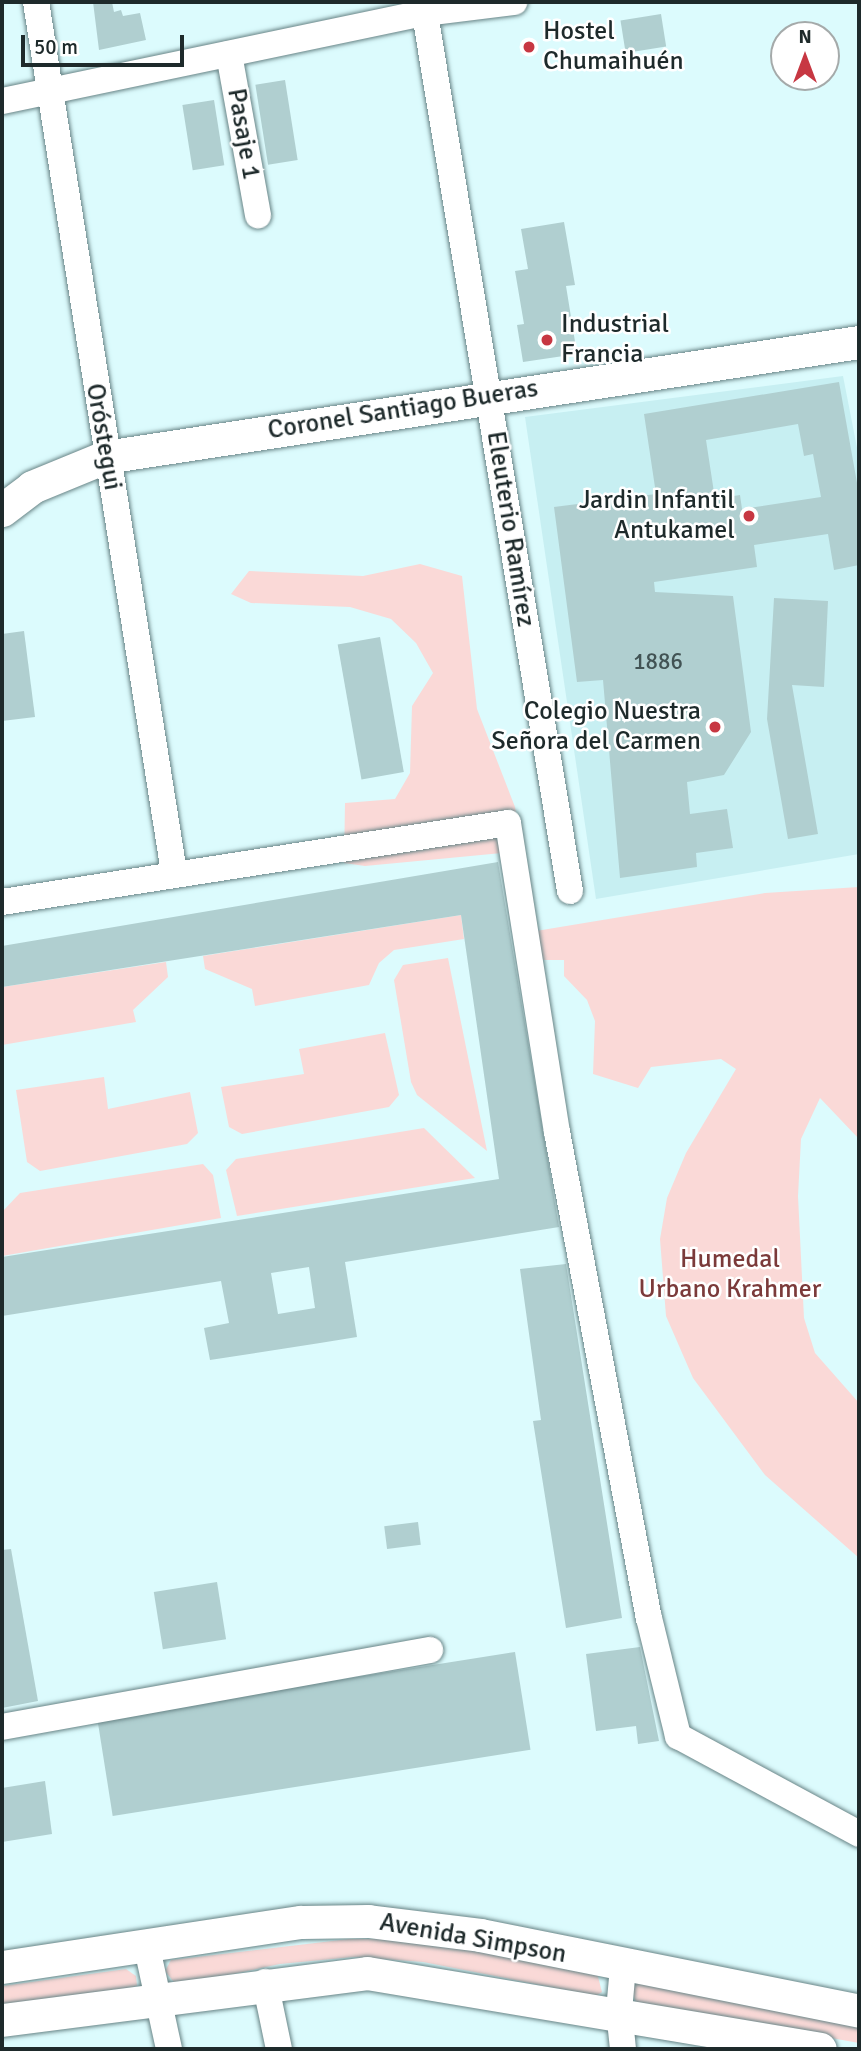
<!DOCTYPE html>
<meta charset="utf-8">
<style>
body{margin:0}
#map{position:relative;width:861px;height:2051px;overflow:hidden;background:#dcfbfd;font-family:Signika,sans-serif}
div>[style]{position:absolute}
.built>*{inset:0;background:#c7eff2}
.green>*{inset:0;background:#fad9d7}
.building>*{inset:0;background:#b0cfd0;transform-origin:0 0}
.roads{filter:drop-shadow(0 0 2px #688486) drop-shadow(0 0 2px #688486)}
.minor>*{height:26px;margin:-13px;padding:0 13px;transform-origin:13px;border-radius:13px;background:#fff}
.major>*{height:33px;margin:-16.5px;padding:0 16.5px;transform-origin:16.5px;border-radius:16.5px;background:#fff}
.dots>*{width:19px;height:19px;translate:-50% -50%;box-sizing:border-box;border:4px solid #fff;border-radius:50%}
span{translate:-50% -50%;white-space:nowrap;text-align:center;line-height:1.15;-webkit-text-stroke:5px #fff;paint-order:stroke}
.number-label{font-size:23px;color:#425354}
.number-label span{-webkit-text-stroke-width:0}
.poi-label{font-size:26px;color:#1e2a2b}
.left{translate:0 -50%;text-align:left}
.right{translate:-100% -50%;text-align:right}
.street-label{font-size:26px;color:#1e2a2b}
.park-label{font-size:26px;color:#7b3a3a}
.frame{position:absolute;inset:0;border:4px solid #1e2a2b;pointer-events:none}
.north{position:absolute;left:770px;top:21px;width:70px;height:70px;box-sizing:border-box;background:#fff;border:2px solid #a5aaaa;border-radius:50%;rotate:0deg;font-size:19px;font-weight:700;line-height:28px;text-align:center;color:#1e2a2b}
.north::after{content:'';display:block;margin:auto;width:24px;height:32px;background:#c73742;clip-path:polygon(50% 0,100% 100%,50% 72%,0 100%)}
.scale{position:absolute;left:21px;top:35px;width:163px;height:32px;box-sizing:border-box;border:4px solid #1e2a2b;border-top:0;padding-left:9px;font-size:21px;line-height:24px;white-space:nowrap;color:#1e2a2b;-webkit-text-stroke:5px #fff;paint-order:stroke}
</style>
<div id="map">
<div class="built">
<i style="clip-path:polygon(843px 376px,859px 458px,859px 854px,596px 899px,525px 417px)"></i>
</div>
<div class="green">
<i style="clip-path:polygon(420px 564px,462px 576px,477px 709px,515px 807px,536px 931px,765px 893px,859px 887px,859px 1139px,820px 1098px,801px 1139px,798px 1196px,804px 1318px,815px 1353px,859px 1403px,859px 1558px,765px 1475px,693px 1378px,666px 1316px,660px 1239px,667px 1198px,686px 1153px,736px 1069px,721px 1059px,651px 1067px,638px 1088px,593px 1074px,595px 1021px,587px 1000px,564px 976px,564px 960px,522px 960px,502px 853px,365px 866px,344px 863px,345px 803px,395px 799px,410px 773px,412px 706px,433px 673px,416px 643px,391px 619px,350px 607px,251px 603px,231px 594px,249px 571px,363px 576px)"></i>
<i style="clip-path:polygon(461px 915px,464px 939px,394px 950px,379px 963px,369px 985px,255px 1006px,252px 989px,205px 969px,203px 956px)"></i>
<i style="clip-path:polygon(448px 958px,487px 1151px,417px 1095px,411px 1082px,394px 980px,403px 965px)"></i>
<i style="clip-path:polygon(166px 962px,168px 977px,133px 1010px,136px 1022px,2px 1045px,2px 987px)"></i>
<i style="clip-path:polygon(385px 1033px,399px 1095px,389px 1107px,242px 1134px,229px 1127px,221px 1087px,304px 1074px,299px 1049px)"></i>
<i style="clip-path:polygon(104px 1077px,108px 1109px,190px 1092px,198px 1133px,187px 1144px,40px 1171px,27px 1162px,16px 1090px)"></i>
<i style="clip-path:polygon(424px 1128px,475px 1178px,237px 1216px,226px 1170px,236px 1159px)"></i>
<i style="clip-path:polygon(203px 1164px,213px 1175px,221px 1218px,2px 1256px,2px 1212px,20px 1193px)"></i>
<i style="clip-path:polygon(349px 1939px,418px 1939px,597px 1973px,602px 1992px,596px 1996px,423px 1962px,354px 1957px,280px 1964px,177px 1986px,165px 1971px,171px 1960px)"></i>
<i style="clip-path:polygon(126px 1969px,136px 1976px,137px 1986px,2px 2014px,2px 1986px)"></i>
<i style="clip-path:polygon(637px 1978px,859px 2020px,859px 2043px,636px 2003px,631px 1988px)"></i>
</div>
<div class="building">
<i style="clip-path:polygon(93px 2px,112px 2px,114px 12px,121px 10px,123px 16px,140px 13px,146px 40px,99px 50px)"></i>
<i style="left:661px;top:14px;width:33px;height:41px;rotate:81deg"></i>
<i style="left:285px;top:80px;width:81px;height:30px;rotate:81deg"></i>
<i style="left:214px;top:100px;width:66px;height:32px;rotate:81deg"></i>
<i style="clip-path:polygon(564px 222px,575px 285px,566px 286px,577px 354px,523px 362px,517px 325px,524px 324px,515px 271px,528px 269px,521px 229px)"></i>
<i style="clip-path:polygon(evenodd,839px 382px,859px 494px,859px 565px,834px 570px,828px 534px,754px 545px,757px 567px,654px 582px,655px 592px,733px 596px,751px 732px,724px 775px,687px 782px,690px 814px,727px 809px,733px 848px,696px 853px,697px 867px,620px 878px,603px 680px,577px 682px,554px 507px,656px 494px,644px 414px,839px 382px,798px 424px,804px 456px,813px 454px,821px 497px,742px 509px,740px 495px,715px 499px,706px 440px,798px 424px)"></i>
<i style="clip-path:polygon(774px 598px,828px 601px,824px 687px,792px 685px,818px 834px,788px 839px,767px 719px)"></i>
<i style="clip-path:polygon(24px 631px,35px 717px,2px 721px,2px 634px)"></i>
<i style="left:380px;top:637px;width:137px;height:43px;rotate:80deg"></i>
<i style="clip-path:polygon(evenodd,498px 862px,559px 1227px,345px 1262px,357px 1337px,320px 1343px,210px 1360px,204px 1328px,229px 1323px,221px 1281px,2px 1316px,2px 1257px,499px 1179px,461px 915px,2px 987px,2px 946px,498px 862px,309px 1267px,315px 1308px,278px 1314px,271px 1273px,309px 1267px)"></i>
<i style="clip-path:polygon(566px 1264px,622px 1618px,566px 1628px,533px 1421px,541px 1420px,520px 1269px)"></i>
<i style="left:418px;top:1522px;width:23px;height:34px;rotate:83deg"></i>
<i style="clip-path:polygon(11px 1549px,38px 1701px,2px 1708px,2px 1550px)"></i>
<i style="left:217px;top:1582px;width:58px;height:64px;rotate:81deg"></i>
<i style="clip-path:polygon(640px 1647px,659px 1741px,638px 1744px,636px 1726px,596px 1731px,586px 1654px)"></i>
<i style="left:515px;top:1652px;width:99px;height:423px;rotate:81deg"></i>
<i style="clip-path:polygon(45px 1781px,52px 1834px,2px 1842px,2px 1788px)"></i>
</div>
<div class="roads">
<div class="minor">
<i style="left:36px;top:2px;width:881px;rotate:80.99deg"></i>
<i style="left:423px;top:2px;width:901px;rotate:80.61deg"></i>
<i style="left:229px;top:54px;width:164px;rotate:79.8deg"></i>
<i style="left:2px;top:101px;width:432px;rotate:-11.8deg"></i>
<i style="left:425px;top:13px;width:90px;rotate:-7deg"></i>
<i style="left:2px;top:902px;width:512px;rotate:-8.87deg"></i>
<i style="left:508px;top:823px;width:313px;rotate:81deg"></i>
<i style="left:557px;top:1132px;width:495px;rotate:79.3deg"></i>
<i style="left:649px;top:1618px;width:122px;rotate:76.2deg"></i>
<i style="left:678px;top:1736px;width:206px;rotate:28.4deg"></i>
<i style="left:2px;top:1727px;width:435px;rotate:-10.2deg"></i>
<i style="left:147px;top:1948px;width:103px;rotate:77.7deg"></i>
<i style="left:265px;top:1982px;width:68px;rotate:78.2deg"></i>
<i style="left:623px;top:2049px;width:38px;rotate:-96deg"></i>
<i style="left:619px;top:2011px;width:44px;rotate:-84.8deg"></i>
</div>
<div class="major">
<i style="left:2px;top:510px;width:38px;rotate:-37deg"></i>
<i style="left:32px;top:487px;width:79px;rotate:-22.3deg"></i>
<i style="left:105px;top:457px;width:763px;rotate:-8.67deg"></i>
<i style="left:2px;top:1967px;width:302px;rotate:-8.6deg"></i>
<i style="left:301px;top:1922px;width:67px;rotate:-0.9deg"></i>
<i style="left:368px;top:1921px;width:113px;rotate:7.1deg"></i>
<i style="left:480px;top:1935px;width:387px;rotate:11.3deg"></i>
<i style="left:2px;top:2020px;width:368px;rotate:-7.3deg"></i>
<i style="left:367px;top:1973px;width:459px;rotate:9.5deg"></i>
</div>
</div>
<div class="dots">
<i style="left:529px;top:47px;background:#c73742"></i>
<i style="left:547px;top:340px;background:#c73742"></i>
<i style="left:749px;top:516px;background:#c73742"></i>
<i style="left:715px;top:727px;background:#c73742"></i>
</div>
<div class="number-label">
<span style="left:658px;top:662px">1886</span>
</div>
<div class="poi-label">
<span class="left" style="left:543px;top:47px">Hostel<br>Chumaihuén</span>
<span class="left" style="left:561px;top:340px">Industrial<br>Francia</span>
<span class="right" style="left:735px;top:516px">Jardin Infantil<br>Antukamel</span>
<span class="right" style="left:701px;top:727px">Colegio Nuestra<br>Señora del Carmen</span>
</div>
<div class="street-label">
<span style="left:243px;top:134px;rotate:80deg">Pasaje 1</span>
<span style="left:403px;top:410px;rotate:-9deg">Coronel Santiago Bueras</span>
<span style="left:103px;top:437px;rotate:80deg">Oróstegui</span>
<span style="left:510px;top:529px;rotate:81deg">Eleuterio Ramírez</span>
<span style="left:473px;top:1939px;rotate:10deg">Avenida Simpson</span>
</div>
<div class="park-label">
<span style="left:730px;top:1275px">Humedal<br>Urbano Krahmer</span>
</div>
<div class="frame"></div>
<div class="north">N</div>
<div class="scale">50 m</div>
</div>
